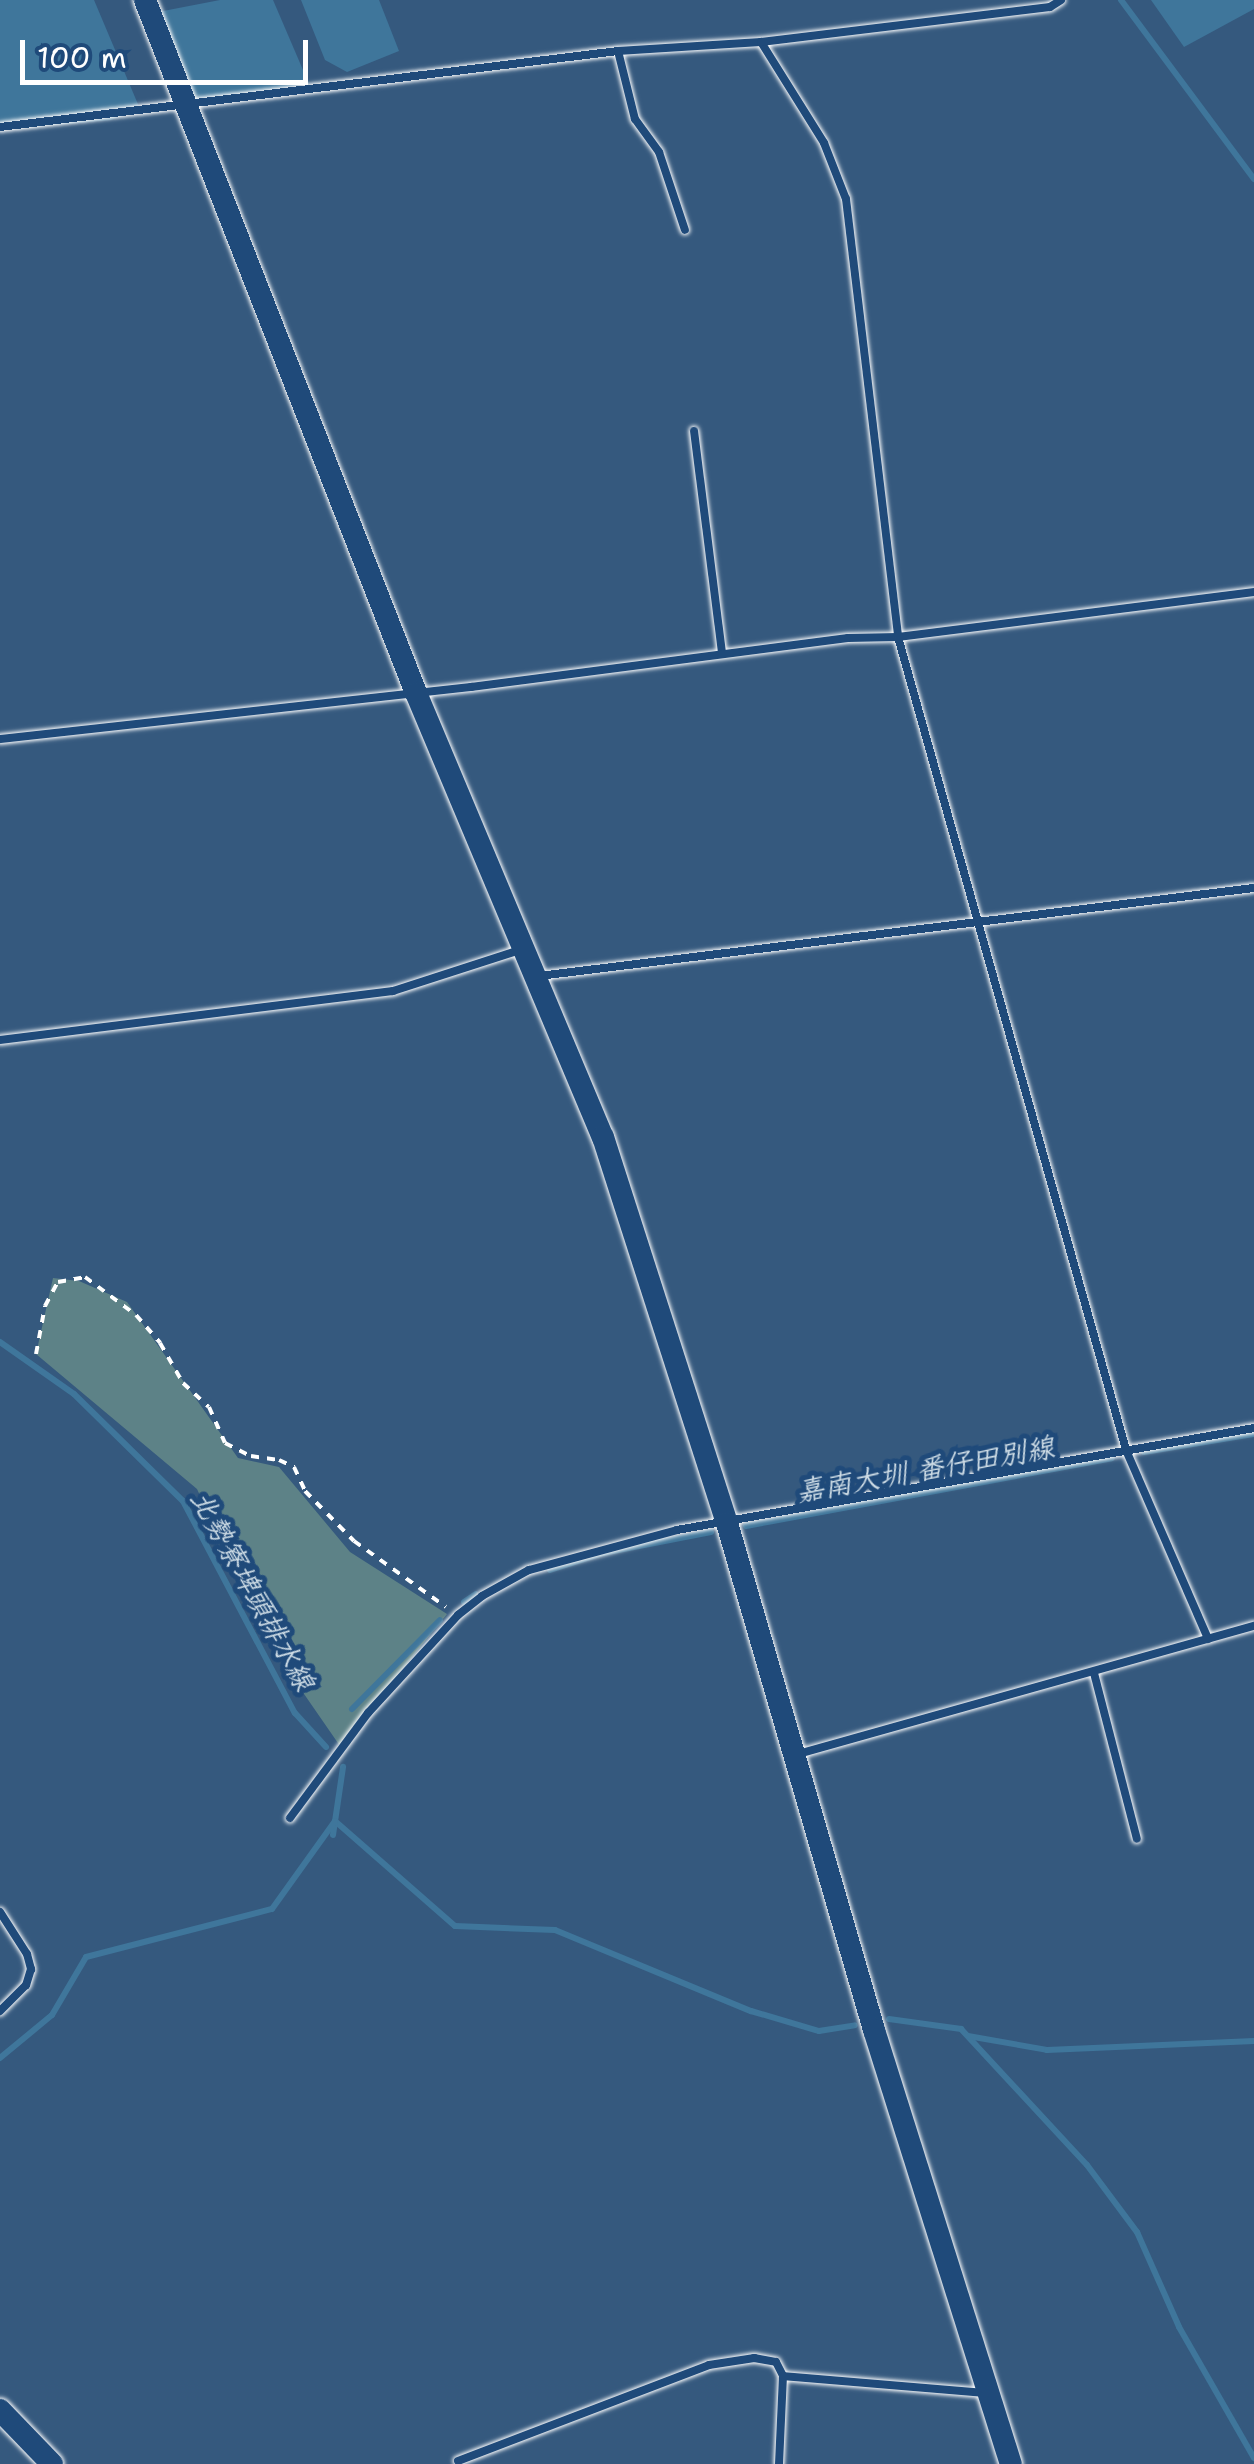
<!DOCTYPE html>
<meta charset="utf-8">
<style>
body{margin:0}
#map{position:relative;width:1254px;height:2464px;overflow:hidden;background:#35597e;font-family:"Shantell Sans","LXGW WenKai TC",sans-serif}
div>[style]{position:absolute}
.green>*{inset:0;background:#5d8287}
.water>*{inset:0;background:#3f769b}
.stream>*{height:6px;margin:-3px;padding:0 3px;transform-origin:3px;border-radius:3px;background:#3f769b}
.path>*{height:4px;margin-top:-2px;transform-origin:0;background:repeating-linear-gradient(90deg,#fff 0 8px,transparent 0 16px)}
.roads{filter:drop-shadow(0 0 2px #fff) drop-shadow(0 0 2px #fff)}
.lane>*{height:8px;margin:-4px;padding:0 4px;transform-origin:4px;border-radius:4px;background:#1f4a7a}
.secondary>*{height:22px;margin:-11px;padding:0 11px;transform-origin:11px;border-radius:11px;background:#1f4a7a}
span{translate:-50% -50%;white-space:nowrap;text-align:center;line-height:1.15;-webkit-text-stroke:10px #1f4a7a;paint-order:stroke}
.water-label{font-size:28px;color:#cfdde6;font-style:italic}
.scale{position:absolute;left:20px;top:40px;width:288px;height:45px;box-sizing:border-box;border:5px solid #fff;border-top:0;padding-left:12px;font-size:30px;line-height:35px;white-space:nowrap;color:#fff;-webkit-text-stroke:8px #1f4a7a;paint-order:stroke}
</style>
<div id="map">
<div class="green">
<i style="clip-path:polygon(53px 1278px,79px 1281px,127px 1302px,238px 1458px,279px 1467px,350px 1552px,447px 1614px,340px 1746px,266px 1639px,197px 1489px,36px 1354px)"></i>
</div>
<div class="water">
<i style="clip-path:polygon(0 0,94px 0,140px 109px,111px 120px,0 130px)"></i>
<i style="clip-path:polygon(220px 0,273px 0,309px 84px,187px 101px,158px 12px)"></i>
<i style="clip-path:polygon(301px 0,379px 0,399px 51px,347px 72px,325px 60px)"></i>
<i style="clip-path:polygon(1151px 0,1254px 0,1254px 9px,1184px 47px)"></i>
</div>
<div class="stream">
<i style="left:1121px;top:0;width:223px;rotate:53.4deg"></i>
<i style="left:0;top:1342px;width:90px;rotate:35.1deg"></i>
<i style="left:74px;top:1394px;width:153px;rotate:44.5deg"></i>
<i style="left:183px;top:1501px;width:240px;rotate:62.2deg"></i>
<i style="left:295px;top:1713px;width:46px;rotate:47.6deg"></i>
<i style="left:1144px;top:1452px;width:111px;rotate:-9.3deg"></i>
<i style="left:746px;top:1526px;width:372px;rotate:-10.5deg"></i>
<i style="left:550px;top:1570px;width:56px;rotate:-17.8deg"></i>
<i style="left:603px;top:1553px;width:110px;rotate:-11deg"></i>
<i style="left:464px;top:1602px;width:14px;rotate:-34deg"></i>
<i style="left:352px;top:1709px;width:125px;rotate:-45.3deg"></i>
<i style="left:335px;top:1821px;width:159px;rotate:41.2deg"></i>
<i style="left:455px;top:1926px;width:100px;rotate:2.3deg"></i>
<i style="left:555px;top:1930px;width:212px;rotate:22.5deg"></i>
<i style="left:751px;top:2011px;width:71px;rotate:16.4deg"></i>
<i style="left:819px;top:2031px;width:36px;rotate:-9deg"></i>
<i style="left:333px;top:1835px;width:69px;rotate:-81.6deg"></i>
<i style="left:889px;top:2019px;width:73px;rotate:7.9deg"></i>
<i style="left:961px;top:2029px;width:185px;rotate:47.2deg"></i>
<i style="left:1087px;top:2165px;width:84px;rotate:53.3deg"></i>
<i style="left:1137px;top:2232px;width:104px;rotate:66.1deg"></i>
<i style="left:1179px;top:2327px;width:151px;rotate:60.2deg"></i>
<i style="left:968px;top:2036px;width:80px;rotate:10deg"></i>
<i style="left:1047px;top:2050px;width:207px;rotate:-2.5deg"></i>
<i style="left:0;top:2058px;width:67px;rotate:-39.6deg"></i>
<i style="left:52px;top:2015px;width:67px;rotate:-59.6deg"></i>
<i style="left:86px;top:1957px;width:192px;rotate:-14.5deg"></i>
<i style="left:272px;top:1909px;width:108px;rotate:-54.4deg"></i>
</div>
<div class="path">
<i style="left:36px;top:1354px;width:49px;rotate:-79.4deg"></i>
<i style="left:45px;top:1306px;width:27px;rotate:-62deg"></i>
<i style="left:58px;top:1282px;width:27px;rotate:-10deg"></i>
<i style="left:85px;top:1277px;width:64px;rotate:36.7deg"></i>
<i style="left:136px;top:1315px;width:37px;rotate:49deg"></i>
<i style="left:160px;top:1343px;width:46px;rotate:60.1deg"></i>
<i style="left:183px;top:1383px;width:35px;rotate:43deg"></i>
<i style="left:209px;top:1407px;width:39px;rotate:66deg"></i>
<i style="left:225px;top:1443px;width:29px;rotate:27deg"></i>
<i style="left:251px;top:1456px;width:28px;rotate:8deg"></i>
<i style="left:279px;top:1460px;width:17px;rotate:25deg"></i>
<i style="left:294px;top:1467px;width:26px;rotate:65deg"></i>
<i style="left:305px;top:1491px;width:70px;rotate:45.6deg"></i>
<i style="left:354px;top:1541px;width:113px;rotate:35.7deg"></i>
</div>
<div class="roads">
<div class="lane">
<i style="left:761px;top:42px;width:119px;rotate:58deg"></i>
<i style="left:824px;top:143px;width:60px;rotate:68.6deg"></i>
<i style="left:846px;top:199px;width:441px;rotate:83.2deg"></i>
<i style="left:898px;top:637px;width:844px;rotate:74.33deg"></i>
<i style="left:1126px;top:1450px;width:206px;rotate:66.5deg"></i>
<i style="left:618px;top:51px;width:70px;rotate:76deg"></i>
<i style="left:635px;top:119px;width:41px;rotate:54deg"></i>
<i style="left:659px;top:152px;width:82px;rotate:71.6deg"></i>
<i style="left:0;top:127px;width:623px;rotate:-7.01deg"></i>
<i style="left:618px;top:51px;width:143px;rotate:-3.6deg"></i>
<i style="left:761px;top:42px;width:291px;rotate:-6.9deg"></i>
<i style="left:1050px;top:7px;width:13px;rotate:-32deg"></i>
<i style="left:694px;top:431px;width:224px;rotate:82.8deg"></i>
<i style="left:0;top:739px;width:474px;rotate:-6.3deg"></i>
<i style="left:471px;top:687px;width:380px;rotate:-7.4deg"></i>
<i style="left:848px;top:638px;width:50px;rotate:-1.1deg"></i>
<i style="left:898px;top:637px;width:359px;rotate:-7.2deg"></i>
<i style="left:539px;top:976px;width:720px;rotate:-7.02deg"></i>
<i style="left:0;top:1040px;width:396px;rotate:-7.1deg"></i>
<i style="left:393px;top:991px;width:133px;rotate:-17.9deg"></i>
<i style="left:1094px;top:1673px;width:171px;rotate:75.5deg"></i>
<i style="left:798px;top:1754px;width:474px;rotate:-15.7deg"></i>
<i style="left:290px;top:1818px;width:131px;rotate:-53.4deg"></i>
<i style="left:368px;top:1713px;width:133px;rotate:-47.4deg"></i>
<i style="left:458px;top:1615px;width:31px;rotate:-38deg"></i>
<i style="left:482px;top:1596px;width:54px;rotate:-29deg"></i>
<i style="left:529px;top:1570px;width:153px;rotate:-15.1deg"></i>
<i style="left:677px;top:1530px;width:586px;rotate:-10.02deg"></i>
<i style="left:0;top:1912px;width:50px;rotate:57.3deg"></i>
<i style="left:27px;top:1954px;width:16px;rotate:75deg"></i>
<i style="left:31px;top:1969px;width:17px;rotate:107deg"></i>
<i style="left:26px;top:1985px;width:37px;rotate:135deg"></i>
<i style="left:458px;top:2461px;width:269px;rotate:-20.9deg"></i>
<i style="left:709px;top:2365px;width:46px;rotate:-8.8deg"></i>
<i style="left:754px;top:2358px;width:22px;rotate:10deg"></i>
<i style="left:776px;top:2362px;width:16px;rotate:63deg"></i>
<i style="left:779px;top:2464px;width:88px;rotate:-87.4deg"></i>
<i style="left:783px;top:2376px;width:202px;rotate:4.8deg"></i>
</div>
<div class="secondary">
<i style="left:145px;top:0;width:744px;rotate:68.64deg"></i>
<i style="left:416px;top:693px;width:482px;rotate:67.2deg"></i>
<i style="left:603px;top:1137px;width:405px;rotate:72.2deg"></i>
<i style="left:727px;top:1523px;width:528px;rotate:73.83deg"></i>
<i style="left:874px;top:2030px;width:455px;rotate:72.5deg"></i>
<i style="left:0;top:2410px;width:75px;rotate:46.1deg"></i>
</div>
</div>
<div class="water-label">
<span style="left:925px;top:1469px;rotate:-10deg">嘉南大圳 番仔田別線</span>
<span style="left:253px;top:1590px;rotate:61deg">北勢寮埤頭排水線</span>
</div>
<div class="scale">100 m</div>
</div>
